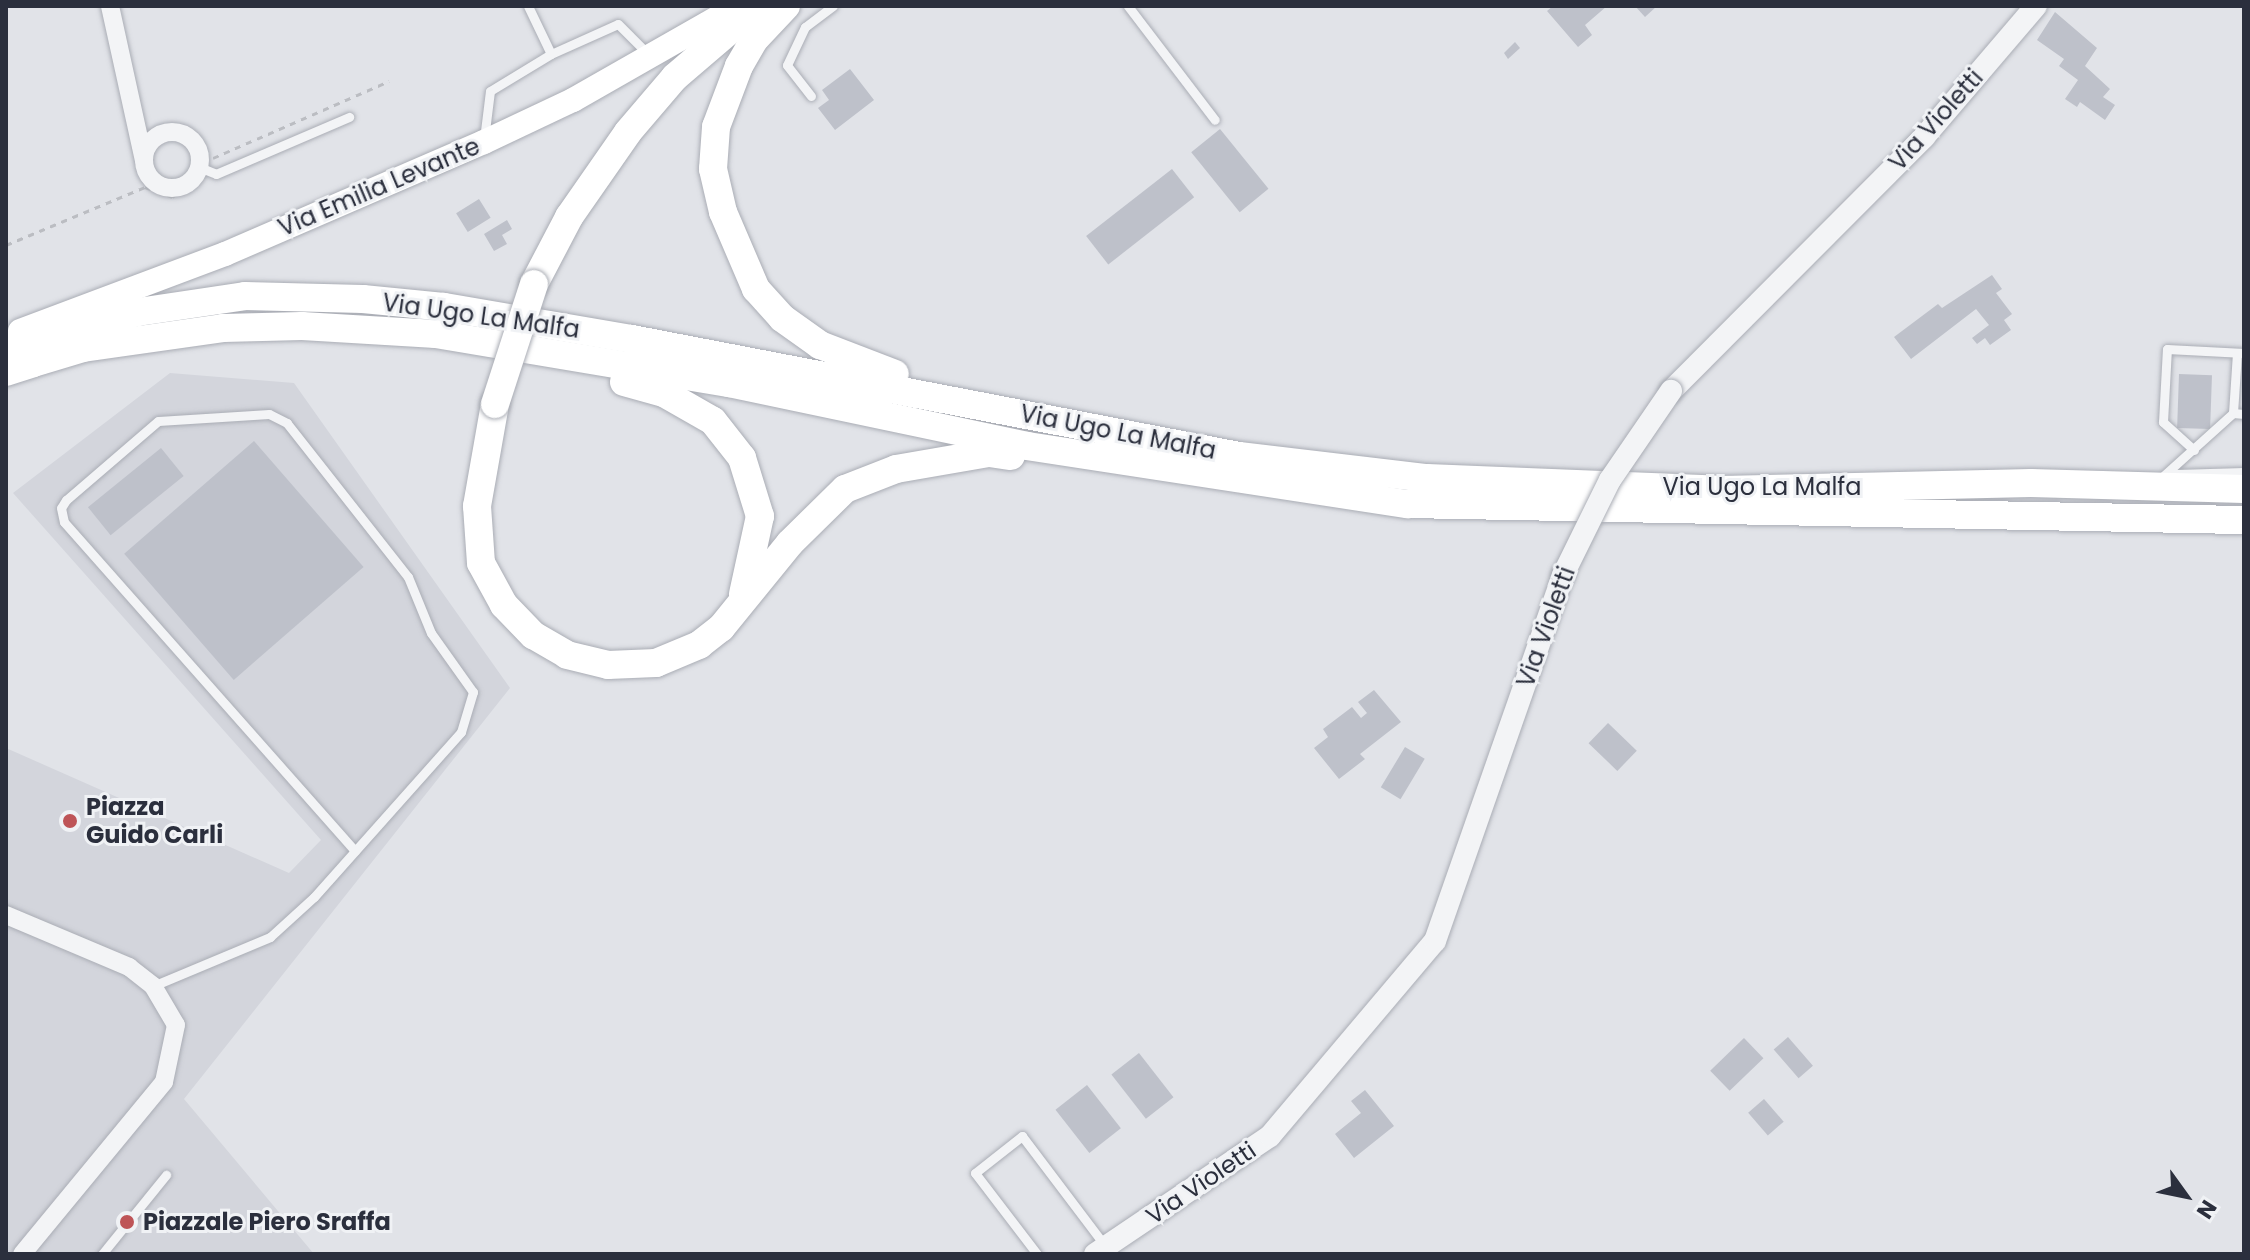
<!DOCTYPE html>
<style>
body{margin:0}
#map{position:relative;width:2250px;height:1260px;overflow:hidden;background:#e1e3e8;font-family:Poppins,sans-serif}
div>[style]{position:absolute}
.built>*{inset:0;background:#d3d5dc}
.building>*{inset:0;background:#bec1ca;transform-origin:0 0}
.path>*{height:3px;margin-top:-1.5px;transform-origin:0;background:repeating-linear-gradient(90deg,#bbbdc2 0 6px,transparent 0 12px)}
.roads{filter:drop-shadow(0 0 2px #aaadb5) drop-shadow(0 0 2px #aaadb5)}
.service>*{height:9px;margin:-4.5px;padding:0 4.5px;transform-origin:4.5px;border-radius:4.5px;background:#f3f4f6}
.minor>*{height:18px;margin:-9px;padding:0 9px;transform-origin:9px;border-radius:9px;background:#f3f4f6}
.minor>.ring{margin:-9px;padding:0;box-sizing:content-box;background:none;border:18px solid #f3f4f6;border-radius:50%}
.tertiary>*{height:22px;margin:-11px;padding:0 11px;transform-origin:11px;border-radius:11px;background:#f3f4f6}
.secondary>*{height:24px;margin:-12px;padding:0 12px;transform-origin:12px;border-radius:12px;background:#fff}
.primary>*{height:28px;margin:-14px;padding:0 14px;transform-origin:14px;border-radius:14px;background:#fff}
.trunk>*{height:28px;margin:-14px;padding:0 14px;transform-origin:14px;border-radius:14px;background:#fff}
.bridges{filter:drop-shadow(0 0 2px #aaadb5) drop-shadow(0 0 2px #aaadb5)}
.tertiary-bridge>*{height:22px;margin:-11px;padding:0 11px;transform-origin:11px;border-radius:11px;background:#f3f4f6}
.trunk-bridge>*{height:28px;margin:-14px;padding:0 14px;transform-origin:14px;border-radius:14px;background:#fff}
.dots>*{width:22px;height:22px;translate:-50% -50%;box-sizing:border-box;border:4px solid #f0f2f5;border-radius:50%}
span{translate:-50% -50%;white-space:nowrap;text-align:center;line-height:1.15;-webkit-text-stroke:6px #f0f2f5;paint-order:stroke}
.street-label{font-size:24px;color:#2b2f3d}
.poi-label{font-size:24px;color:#2b2f3d;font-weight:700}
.left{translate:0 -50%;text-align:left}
.frame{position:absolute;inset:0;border:8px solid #2b2f3d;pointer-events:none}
.north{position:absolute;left:2146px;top:1156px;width:80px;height:80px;-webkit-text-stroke:6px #f0f2f5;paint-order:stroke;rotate:123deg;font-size:22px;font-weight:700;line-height:32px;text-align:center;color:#2b2f3d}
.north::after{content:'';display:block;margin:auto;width:28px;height:36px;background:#2b2f3d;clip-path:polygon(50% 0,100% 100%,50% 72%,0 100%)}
</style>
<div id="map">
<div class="built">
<i style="clip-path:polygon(170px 373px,294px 383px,510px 688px,184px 1099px,314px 1254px,6px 1254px,6px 748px,289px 873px,321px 840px,13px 493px)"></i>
</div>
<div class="building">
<i style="clip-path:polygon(1553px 6px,1607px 6px,1585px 25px,1592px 35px,1578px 47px,1547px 11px)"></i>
<i style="clip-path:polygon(1635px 6px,1657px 6px,1645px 17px)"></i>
<i style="clip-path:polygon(2055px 12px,2097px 48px,2085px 66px,2110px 89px,2103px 97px,2115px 105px,2105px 120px,2080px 102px,2077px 107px,2065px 99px,2078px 80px,2059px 66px,2064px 59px,2037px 40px)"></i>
<i style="clip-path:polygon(1515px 42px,1520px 48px,1508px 59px,1504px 53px)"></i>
<i style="clip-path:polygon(850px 69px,874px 100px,835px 130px,818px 108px,829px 100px,822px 90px)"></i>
<i style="left:1220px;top:129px;width:77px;height:37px;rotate:51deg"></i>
<i style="left:1172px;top:169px;width:36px;height:109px;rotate:52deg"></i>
<i style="left:479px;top:199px;width:22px;height:27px;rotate:58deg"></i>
<i style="clip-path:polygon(507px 220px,512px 229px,502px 235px,507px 244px,494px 251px,484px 234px)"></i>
<i style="clip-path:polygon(1992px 275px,2002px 289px,1996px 293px,2012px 314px,2004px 320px,2011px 330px,1990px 345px,1985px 338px,1977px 344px,1972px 338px,1989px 325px,1976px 309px,1911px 359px,1894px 337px,1938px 304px,1942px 308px)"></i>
<i style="left:2179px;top:374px;width:33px;height:54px;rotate:2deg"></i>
<i style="left:254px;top:441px;width:167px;height:172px;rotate:49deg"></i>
<i style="left:161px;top:448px;width:36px;height:94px;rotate:51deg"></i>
<i style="clip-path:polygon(1374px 690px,1401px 722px,1360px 754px,1365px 759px,1339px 779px,1314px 748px,1328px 737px,1323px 729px,1352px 707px,1361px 718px,1367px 713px,1358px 702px)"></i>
<i style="left:1608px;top:723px;width:40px;height:28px;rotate:44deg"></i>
<i style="left:1405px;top:747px;width:23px;height:47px;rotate:31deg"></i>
<i style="left:1788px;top:1037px;width:38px;height:19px;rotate:49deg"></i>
<i style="left:1744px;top:1038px;width:28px;height:47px;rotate:46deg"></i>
<i style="left:1139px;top:1053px;width:56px;height:35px;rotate:52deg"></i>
<i style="left:1087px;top:1085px;width:55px;height:40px;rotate:52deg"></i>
<i style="clip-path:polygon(1365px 1090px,1394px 1126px,1354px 1158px,1335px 1134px,1361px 1113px,1351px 1101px)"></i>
<i style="left:1764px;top:1099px;width:30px;height:21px;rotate:49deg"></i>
</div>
<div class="path">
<i style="left:213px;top:158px;width:192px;rotate:-23.6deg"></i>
<i style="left:6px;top:245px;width:151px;rotate:-22.6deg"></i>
<i style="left:145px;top:187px;width:29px;rotate:20deg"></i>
<i style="left:172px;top:197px;width:31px;rotate:-31deg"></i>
</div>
<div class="roads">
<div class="service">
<i style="left:528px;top:6px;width:53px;rotate:64.4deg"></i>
<i style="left:1128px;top:6px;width:143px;rotate:52.7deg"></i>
<i style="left:811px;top:96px;width:39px;rotate:-128deg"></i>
<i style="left:787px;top:65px;width:42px;rotate:-64.7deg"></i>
<i style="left:805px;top:27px;width:35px;rotate:-37deg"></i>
<i style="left:484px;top:139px;width:48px;rotate:-82.9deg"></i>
<i style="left:490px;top:91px;width:71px;rotate:-31.2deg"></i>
<i style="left:551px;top:54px;width:73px;rotate:-24.1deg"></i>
<i style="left:618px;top:24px;width:44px;rotate:45deg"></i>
<i style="left:199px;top:167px;width:18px;rotate:22deg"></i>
<i style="left:216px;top:174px;width:145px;rotate:-23.2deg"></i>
<i style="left:2233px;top:413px;width:60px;rotate:-86.2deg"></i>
<i style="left:2194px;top:450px;width:42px;rotate:-137.9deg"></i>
<i style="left:2163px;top:422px;width:73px;rotate:-86.9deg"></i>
<i style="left:2167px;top:349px;width:77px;rotate:3deg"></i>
<i style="left:2176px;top:474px;width:68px;rotate:-1.7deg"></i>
<i style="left:2162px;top:477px;width:96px;rotate:-42deg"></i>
<i style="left:2233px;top:413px;width:11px;rotate:5deg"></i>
<i style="left:153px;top:986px;width:127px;rotate:-22.7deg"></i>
<i style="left:270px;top:937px;width:59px;rotate:-42.3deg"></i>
<i style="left:314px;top:897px;width:221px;rotate:-48.3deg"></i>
<i style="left:461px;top:732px;width:42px;rotate:-73.3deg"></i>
<i style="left:473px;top:692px;width:72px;rotate:-125.4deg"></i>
<i style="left:431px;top:633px;width:61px;rotate:-112.3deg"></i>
<i style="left:408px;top:577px;width:196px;rotate:-128.2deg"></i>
<i style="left:287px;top:423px;width:20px;rotate:-153deg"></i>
<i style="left:269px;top:414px;width:111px;rotate:176.4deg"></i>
<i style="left:158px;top:421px;width:121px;rotate:139.3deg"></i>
<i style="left:66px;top:500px;width:9px;rotate:122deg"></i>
<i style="left:61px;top:508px;width:14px;rotate:78deg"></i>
<i style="left:64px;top:522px;width:439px;rotate:48.5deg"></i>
<i style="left:102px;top:1254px;width:102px;rotate:-51deg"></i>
<i style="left:1037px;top:1254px;width:102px;rotate:-127.4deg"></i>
<i style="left:975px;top:1173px;width:60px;rotate:-38.2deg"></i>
<i style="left:1022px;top:1136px;width:139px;rotate:52.9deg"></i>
</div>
<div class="minor">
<i style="left:110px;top:6px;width:158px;rotate:77.6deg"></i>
<i class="ring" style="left:144px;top:132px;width:38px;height:38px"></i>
<i style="left:6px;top:915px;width:134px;rotate:22.9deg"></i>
<i style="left:129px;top:967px;width:31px;rotate:38deg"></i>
<i style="left:153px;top:986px;width:45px;rotate:59.5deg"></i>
<i style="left:176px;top:1025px;width:58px;rotate:101.9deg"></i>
<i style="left:164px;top:1082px;width:223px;rotate:129.5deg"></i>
</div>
<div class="tertiary">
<i style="left:1671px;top:391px;width:359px;rotate:-45.1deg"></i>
<i style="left:1924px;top:137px;width:172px;rotate:-49.5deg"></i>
<i style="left:1095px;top:1254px;width:211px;rotate:-34deg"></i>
<i style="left:1270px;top:1136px;width:255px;rotate:-49.8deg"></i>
<i style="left:1435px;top:941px;width:388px;rotate:-70.7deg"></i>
</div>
<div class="secondary">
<i style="left:20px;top:331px;width:219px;rotate:-20.6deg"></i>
<i style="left:225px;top:254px;width:282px;rotate:-23.4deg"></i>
<i style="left:484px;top:142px;width:98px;rotate:-25.3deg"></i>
<i style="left:573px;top:100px;width:190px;rotate:-29.7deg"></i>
</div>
<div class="primary">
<i style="left:6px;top:347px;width:25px;rotate:-18deg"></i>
<i style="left:6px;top:372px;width:28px;rotate:-18deg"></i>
</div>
<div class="trunk">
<i style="left:786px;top:6px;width:47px;rotate:133.3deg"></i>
<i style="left:754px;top:40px;width:30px;rotate:120deg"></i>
<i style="left:739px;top:66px;width:65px;rotate:110.7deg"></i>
<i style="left:716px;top:127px;width:42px;rotate:94.1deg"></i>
<i style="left:713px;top:169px;width:44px;rotate:76.9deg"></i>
<i style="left:723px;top:212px;width:84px;rotate:66.8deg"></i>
<i style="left:756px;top:289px;width:39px;rotate:48deg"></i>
<i style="left:782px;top:318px;width:47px;rotate:35.4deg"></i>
<i style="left:820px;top:345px;width:80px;rotate:21.1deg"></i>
<i style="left:534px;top:284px;width:76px;rotate:-62.4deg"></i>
<i style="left:569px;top:217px;width:103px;rotate:-55.2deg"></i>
<i style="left:628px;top:132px;width:72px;rotate:-49.5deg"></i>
<i style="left:675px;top:77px;width:109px;rotate:-40.5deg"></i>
<i style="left:30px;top:339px;width:111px;rotate:-14deg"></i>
<i style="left:138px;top:312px;width:108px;rotate:-8.5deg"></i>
<i style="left:245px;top:296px;width:118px;rotate:1.5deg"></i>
<i style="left:363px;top:299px;width:81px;rotate:5.6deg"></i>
<i style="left:444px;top:307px;width:191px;rotate:9.7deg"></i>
<i style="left:632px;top:339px;width:618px;rotate:10.91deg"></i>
<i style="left:1239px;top:456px;width:189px;rotate:6.7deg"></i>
<i style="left:1427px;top:478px;width:293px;rotate:2.3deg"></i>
<i style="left:1720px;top:490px;width:311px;rotate:-1.3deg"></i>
<i style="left:2031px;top:483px;width:213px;rotate:1.6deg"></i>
<i style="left:33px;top:363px;width:52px;rotate:-16.7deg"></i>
<i style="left:83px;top:348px;width:141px;rotate:-8.1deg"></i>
<i style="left:223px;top:328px;width:79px;rotate:-1.5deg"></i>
<i style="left:302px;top:326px;width:134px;rotate:3.4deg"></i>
<i style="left:436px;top:334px;width:297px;rotate:9.5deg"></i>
<i style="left:729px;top:383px;width:305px;rotate:11.9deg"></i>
<i style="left:1027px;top:446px;width:385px;rotate:8.7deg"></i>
<i style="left:1408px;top:504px;width:836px;rotate:1.1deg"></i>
<i style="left:624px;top:382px;width:41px;rotate:15.4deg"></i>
<i style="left:664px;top:393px;width:56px;rotate:29.7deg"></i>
<i style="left:713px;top:421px;width:47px;rotate:51.9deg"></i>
<i style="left:742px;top:458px;width:61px;rotate:72.8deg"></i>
<i style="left:760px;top:516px;width:80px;rotate:102.3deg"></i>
<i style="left:495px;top:404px;width:104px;rotate:100deg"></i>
<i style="left:477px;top:506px;width:57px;rotate:86deg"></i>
<i style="left:481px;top:563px;width:48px;rotate:61.3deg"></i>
<i style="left:504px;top:605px;width:42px;rotate:46deg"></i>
<i style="left:533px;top:635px;width:39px;rotate:30deg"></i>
<i style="left:567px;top:655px;width:42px;rotate:13.7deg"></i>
<i style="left:608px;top:665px;width:48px;rotate:-2.4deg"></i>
<i style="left:656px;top:663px;width:47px;rotate:-22.7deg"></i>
<i style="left:699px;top:645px;width:28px;rotate:-38deg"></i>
<i style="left:721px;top:628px;width:109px;rotate:-50.9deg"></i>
<i style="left:790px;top:543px;width:77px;rotate:-44.5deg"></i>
<i style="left:845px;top:489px;width:55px;rotate:-21.4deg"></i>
<i style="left:896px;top:469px;width:94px;rotate:-9.8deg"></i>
<i style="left:989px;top:453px;width:22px;rotate:8deg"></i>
</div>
</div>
<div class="bridges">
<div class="tertiary-bridge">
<i style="left:1563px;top:575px;width:106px;rotate:-63.7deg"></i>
<i style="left:1610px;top:480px;width:108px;rotate:-55.6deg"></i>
</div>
<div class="trunk-bridge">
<i style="left:495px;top:404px;width:126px;rotate:-72deg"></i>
</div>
</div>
<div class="dots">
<i style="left:70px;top:821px;background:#be5457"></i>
<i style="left:127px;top:1222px;background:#be5457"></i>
</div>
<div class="street-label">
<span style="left:1936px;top:120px;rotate:-48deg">Via Violetti</span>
<span style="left:379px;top:187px;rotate:-23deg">Via Emilia Levante</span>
<span style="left:481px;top:316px;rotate:8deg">Via Ugo La Malfa</span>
<span style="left:1118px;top:432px;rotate:11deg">Via Ugo La Malfa</span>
<span style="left:1762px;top:487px">Via Ugo La Malfa</span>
<span style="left:1546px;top:627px;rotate:-70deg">Via Violetti</span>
<span style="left:1201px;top:1183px;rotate:-34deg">Via Violetti</span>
</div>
<div class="poi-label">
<span class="left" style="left:86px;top:821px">Piazza<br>Guido Carli</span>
<span class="left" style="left:143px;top:1222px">Piazzale Piero Sraffa</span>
</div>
<div class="frame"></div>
<div class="north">N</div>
</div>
